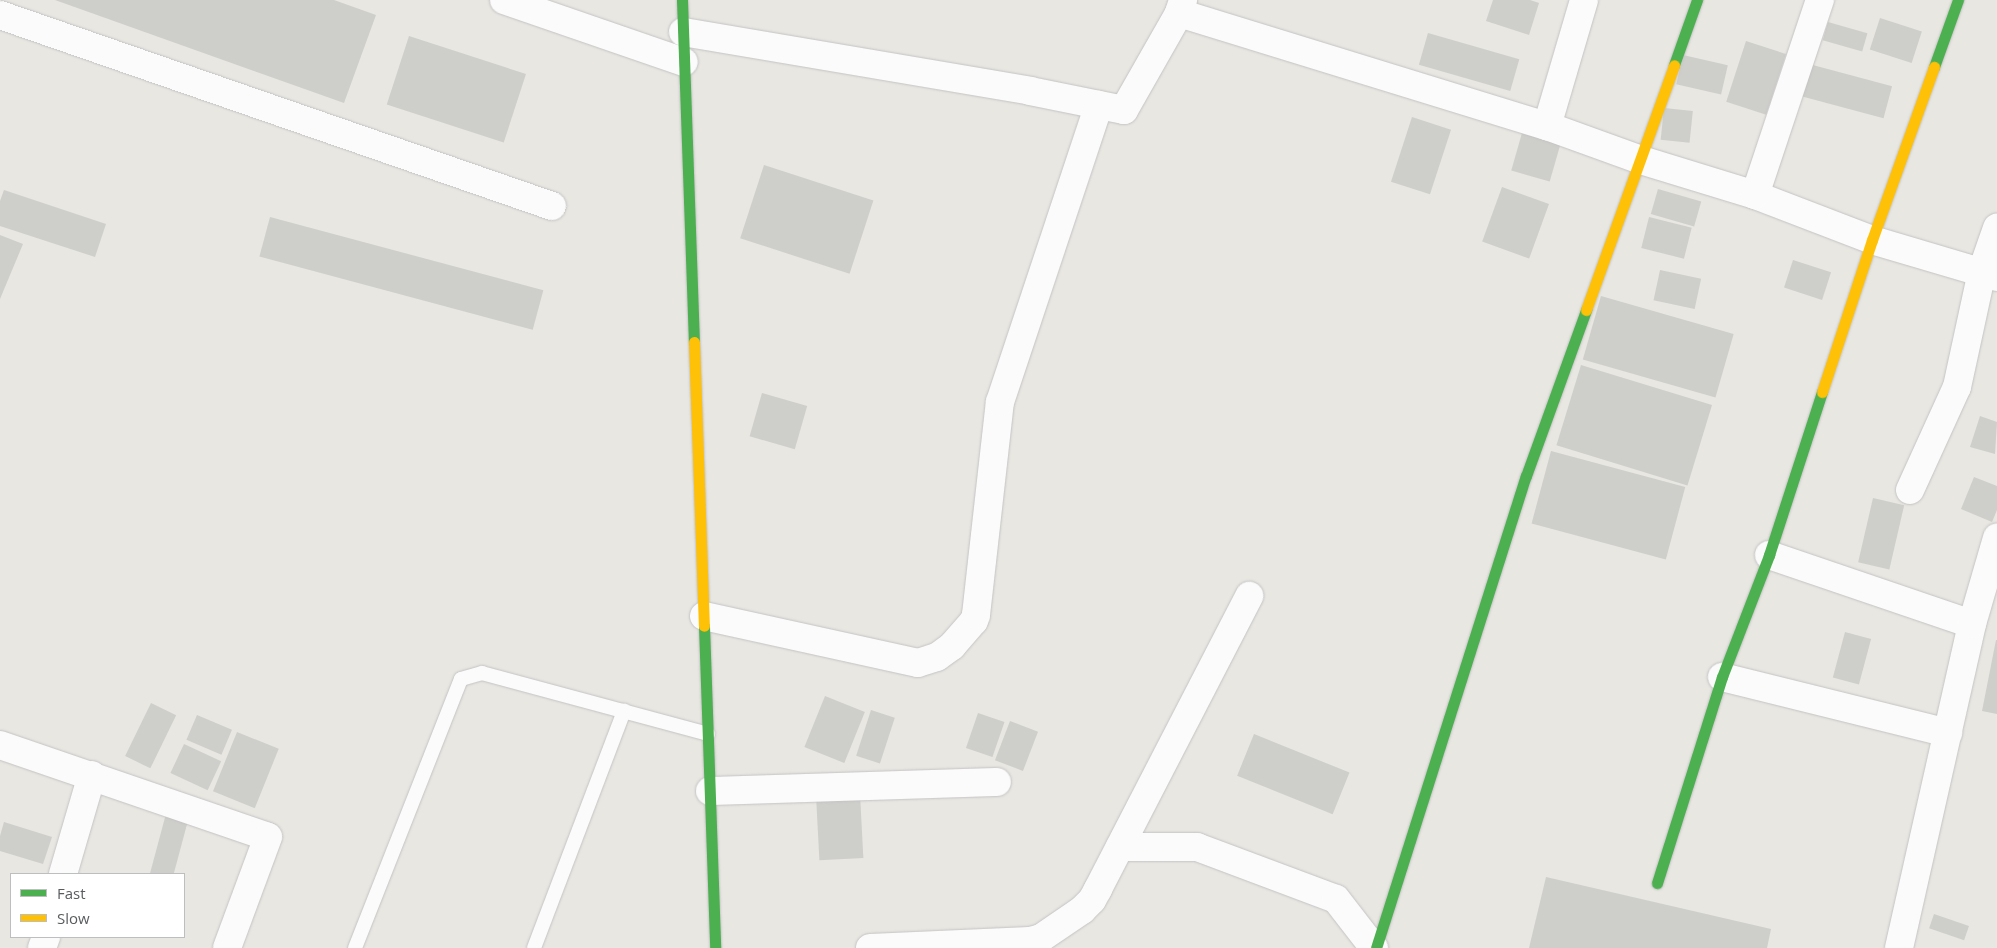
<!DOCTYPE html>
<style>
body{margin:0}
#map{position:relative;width:1997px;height:948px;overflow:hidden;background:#e8e7e2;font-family:"Open Sans",sans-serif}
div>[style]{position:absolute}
.building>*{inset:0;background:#cececb;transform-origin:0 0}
.roads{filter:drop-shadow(0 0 1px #c4c3c3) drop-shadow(0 0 1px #c4c3c3)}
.lane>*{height:14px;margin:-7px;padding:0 7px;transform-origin:7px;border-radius:7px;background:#fcfbfb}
.street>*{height:28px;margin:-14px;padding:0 14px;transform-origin:14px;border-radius:14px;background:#fcfbfb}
.fast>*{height:11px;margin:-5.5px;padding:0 5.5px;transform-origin:5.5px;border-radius:5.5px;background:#4caf50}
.slow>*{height:11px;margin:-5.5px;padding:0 5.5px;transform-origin:5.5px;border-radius:5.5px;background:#ffc107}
span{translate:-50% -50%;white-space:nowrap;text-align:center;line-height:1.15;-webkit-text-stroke:5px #fff;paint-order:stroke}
.legend{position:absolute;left:10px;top:873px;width:175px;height:65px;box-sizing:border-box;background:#fff;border:1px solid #bdbebf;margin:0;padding:6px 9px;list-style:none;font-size:15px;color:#595c5f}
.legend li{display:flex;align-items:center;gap:10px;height:25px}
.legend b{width:25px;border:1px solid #bdbebf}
</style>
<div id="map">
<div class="building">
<i style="clip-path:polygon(55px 0,334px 0,376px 15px,344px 103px)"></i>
<i style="clip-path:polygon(1493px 0,1530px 0,1539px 3px,1529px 35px,1486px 21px)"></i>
<i style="left:1880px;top:18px;width:44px;height:33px;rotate:18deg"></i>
<i style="left:1828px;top:22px;width:41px;height:19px;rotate:16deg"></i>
<i style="left:1428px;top:33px;width:95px;height:33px;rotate:16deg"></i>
<i style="left:409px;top:36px;width:123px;height:72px;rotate:18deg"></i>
<i style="left:1746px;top:41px;width:42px;height:64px;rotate:18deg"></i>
<i style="left:1683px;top:55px;width:46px;height:30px;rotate:13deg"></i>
<i style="left:1809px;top:64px;width:86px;height:33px;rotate:15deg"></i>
<i style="left:1664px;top:108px;width:29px;height:32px;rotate:6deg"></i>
<i style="left:1412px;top:117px;width:41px;height:68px;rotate:18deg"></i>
<i style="left:1522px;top:133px;width:40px;height:39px;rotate:16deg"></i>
<i style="left:764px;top:165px;width:115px;height:77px;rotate:18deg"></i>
<i style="left:1502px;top:187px;width:50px;height:58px;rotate:20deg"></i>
<i style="left:1658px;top:189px;width:45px;height:26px;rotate:16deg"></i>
<i style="clip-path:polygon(4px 190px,106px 224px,95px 257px,0 226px,0 201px)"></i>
<i style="left:270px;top:217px;width:283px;height:41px;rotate:15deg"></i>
<i style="left:1649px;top:217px;width:44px;height:32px;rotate:14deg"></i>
<i style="clip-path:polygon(0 235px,23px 244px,0 299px)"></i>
<i style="left:1793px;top:260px;width:40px;height:29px;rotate:18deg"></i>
<i style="left:1660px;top:270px;width:42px;height:31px;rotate:12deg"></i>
<i style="left:1601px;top:296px;width:138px;height:66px;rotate:16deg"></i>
<i style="left:1581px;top:365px;width:137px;height:84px;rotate:17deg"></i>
<i style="left:762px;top:393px;width:47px;height:45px;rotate:16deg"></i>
<i style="clip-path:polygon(1980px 416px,1997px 422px,1995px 454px,1970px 447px)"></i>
<i style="left:1551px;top:451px;width:139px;height:75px;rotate:15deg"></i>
<i style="clip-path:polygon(1974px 477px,1997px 486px,1997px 510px,1992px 522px,1961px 509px)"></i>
<i style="left:1873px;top:498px;width:32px;height:66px;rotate:13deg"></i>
<i style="left:1845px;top:632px;width:27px;height:47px;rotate:15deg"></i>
<i style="clip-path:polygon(1996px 640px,1997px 640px,1997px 714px,1982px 711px)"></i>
<i style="left:825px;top:696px;width:43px;height:55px;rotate:22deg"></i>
<i style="left:151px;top:703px;width:28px;height:59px;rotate:26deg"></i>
<i style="left:871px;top:710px;width:25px;height:48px;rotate:18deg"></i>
<i style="left:978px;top:713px;width:28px;height:37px;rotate:19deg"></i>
<i style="left:197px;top:715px;width:38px;height:27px;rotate:23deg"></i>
<i style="left:1010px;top:721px;width:30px;height:42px;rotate:21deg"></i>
<i style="left:237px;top:732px;width:45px;height:64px;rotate:22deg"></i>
<i style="left:1254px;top:734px;width:103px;height:45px;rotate:22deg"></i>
<i style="left:184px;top:744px;width:41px;height:32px;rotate:25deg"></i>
<i style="left:860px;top:794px;width:64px;height:44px;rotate:87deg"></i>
<i style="left:167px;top:810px;width:23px;height:66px;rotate:15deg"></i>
<i style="clip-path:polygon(4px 822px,52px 837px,43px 864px,0 851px,0 836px)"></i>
<i style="clip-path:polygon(1546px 877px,1771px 929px,1767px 948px,1529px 948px)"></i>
<i style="left:1934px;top:914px;width:37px;height:15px;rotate:19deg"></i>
</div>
<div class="roads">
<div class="lane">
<i style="left:355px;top:948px;width:289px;rotate:-68.5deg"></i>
<i style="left:461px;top:679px;width:22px;rotate:-16deg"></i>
<i style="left:482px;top:673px;width:234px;rotate:15.1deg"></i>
<i style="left:534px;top:948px;width:254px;rotate:-69.2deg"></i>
</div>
<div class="street">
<i style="left:504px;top:0;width:190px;rotate:19deg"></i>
<i style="left:1179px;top:13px;width:385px;rotate:17.1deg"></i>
<i style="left:1547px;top:126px;width:100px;rotate:19.9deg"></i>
<i style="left:1641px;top:160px;width:119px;rotate:17.1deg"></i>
<i style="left:1755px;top:195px;width:125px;rotate:21deg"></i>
<i style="left:1872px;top:240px;width:130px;rotate:16.5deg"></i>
<i style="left:0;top:15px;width:584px;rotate:19.09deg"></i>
<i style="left:683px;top:32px;width:352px;rotate:9.6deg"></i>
<i style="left:1030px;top:91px;width:96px;rotate:11.4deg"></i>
<i style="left:1124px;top:110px;width:112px;rotate:-60.4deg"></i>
<i style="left:1179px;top:13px;width:14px;rotate:-73deg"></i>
<i style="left:1547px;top:126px;width:131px;rotate:-73.6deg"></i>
<i style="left:1755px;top:195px;width:206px;rotate:-71.6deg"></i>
<i style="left:1910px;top:490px;width:113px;rotate:-65.5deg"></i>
<i style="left:1957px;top:387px;width:119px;rotate:-77.8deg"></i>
<i style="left:1982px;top:271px;width:46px;rotate:-70.8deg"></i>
<i style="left:1769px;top:555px;width:214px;rotate:18.8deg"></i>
<i style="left:704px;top:616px;width:219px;rotate:12.4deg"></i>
<i style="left:918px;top:663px;width:20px;rotate:-18deg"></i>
<i style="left:937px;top:657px;width:19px;rotate:-36deg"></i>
<i style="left:952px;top:646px;width:33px;rotate:-49deg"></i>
<i style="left:974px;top:621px;width:6px;rotate:-72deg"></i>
<i style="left:976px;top:615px;width:214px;rotate:-83.6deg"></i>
<i style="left:1000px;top:402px;width:313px;rotate:-71.6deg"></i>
<i style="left:1722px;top:677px;width:233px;rotate:13.9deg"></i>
<i style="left:0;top:745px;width:283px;rotate:18.9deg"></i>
<i style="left:268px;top:837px;width:118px;rotate:110.3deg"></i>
<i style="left:710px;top:791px;width:287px;rotate:-1.8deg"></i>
<i style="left:1120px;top:847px;width:77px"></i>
<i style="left:1197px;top:847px;width:148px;rotate:20.5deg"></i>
<i style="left:1336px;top:899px;width:62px;rotate:52.2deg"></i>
<i style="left:63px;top:874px;width:103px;rotate:-73.7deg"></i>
<i style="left:42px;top:948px;width:12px;rotate:-70deg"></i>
<i style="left:870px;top:948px;width:160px;rotate:-2.5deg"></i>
<i style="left:1030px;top:941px;width:11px;rotate:-15deg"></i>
<i style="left:1041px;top:938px;width:50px;rotate:-34.3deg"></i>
<i style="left:1082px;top:910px;width:14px;rotate:-45deg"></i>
<i style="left:1092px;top:900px;width:13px;rotate:-61deg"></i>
<i style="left:1098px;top:889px;width:330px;rotate:-62.7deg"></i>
<i style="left:1899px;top:948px;width:332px;rotate:-77.3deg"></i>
<i style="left:1972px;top:624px;width:90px;rotate:-73.8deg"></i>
</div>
<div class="fast">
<i style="left:682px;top:0;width:342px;rotate:88deg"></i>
<i style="left:1674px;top:65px;width:69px;rotate:-70.5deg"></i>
<i style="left:1934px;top:67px;width:71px;rotate:-70.3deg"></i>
<i style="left:704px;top:626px;width:322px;rotate:88deg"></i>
<i style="left:1657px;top:883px;width:216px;rotate:-72.5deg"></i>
<i style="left:1722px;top:677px;width:131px;rotate:-68.9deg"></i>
<i style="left:1769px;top:555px;width:171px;rotate:-72deg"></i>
<i style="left:1376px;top:948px;width:495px;rotate:-72.4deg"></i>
<i style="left:1526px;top:476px;width:177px;rotate:-70.1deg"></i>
</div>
<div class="slow">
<i style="left:1586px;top:310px;width:260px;rotate:-70.2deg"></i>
<i style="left:694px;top:342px;width:284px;rotate:88deg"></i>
<i style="left:1822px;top:392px;width:160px;rotate:-71.8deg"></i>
<i style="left:1872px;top:240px;width:184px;rotate:-70.3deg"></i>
</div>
</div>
<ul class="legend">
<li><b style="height:6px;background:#4caf50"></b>Fast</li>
<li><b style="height:6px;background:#ffc107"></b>Slow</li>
</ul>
</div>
